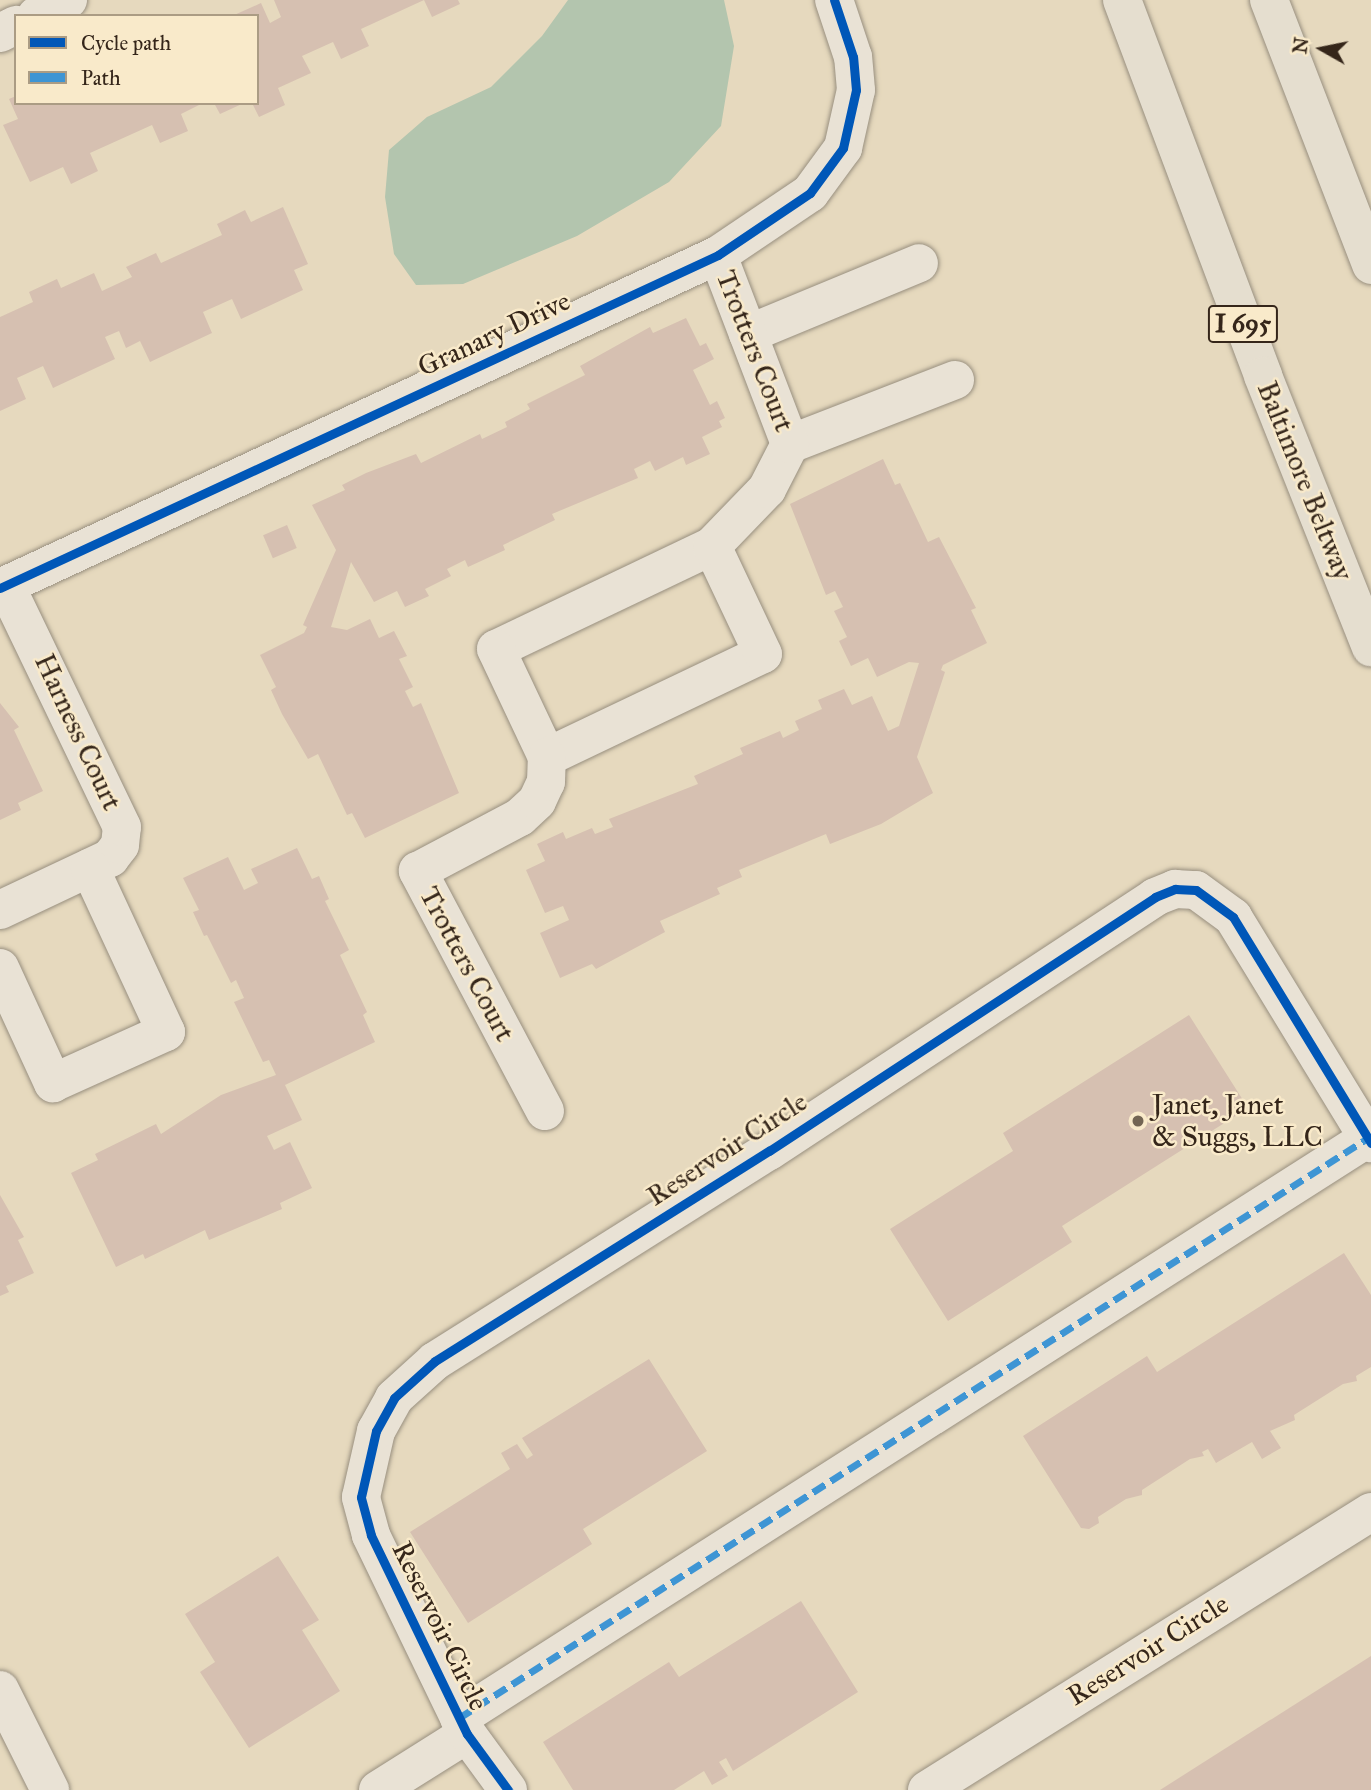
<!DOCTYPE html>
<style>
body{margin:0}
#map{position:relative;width:1371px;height:1790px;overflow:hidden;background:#e6d9be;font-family:"IM FELL Great Primer",serif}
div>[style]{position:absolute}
.water>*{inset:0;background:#b3c5ae}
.building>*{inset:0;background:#d6c0b1;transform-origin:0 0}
.roads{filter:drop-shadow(0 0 2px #988f7f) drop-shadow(0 0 2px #988f7f)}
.minor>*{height:38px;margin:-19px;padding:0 19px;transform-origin:19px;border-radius:19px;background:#e9e2d5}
.highway>*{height:38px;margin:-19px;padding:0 19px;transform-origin:19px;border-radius:19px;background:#e5decf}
.quiet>*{height:7px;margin-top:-3.5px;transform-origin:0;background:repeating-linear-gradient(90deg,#3e95d4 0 14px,transparent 0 21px)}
.cycleway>*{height:9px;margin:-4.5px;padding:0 4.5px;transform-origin:4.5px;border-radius:4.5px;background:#0057b8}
.dots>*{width:19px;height:19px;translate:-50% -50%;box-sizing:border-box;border:4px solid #f9eaca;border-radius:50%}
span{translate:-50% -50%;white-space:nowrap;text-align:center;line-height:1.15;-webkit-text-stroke:5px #f9eaca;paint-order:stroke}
.shield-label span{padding:2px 5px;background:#f9eaca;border:2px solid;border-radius:5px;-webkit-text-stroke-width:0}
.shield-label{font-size:26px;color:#35261a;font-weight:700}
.street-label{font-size:28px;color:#35261a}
.poi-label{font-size:28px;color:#35261a}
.left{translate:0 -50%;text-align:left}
.legend{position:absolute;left:14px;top:14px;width:245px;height:91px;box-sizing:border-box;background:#f9eaca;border:2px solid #ab9c84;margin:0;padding:9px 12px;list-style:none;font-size:21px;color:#35261a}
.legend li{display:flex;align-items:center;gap:14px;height:35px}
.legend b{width:35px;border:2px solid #ab9c84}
.north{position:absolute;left:1287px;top:14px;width:70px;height:70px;-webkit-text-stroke:5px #f9eaca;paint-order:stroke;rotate:279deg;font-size:19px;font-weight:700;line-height:28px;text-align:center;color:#35261a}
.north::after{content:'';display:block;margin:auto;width:24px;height:32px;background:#35261a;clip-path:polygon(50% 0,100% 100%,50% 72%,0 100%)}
</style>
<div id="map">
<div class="water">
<i style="clip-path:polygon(568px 0,724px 0,734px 46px,721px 126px,669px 182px,577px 236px,463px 284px,416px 285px,394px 254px,385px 197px,389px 150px,427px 117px,491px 87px,542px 36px)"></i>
</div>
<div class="building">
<i style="clip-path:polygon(274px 0,458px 0,460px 4px,432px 17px,424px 0,361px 29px,369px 46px,341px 59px,333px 42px,302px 56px,311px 73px,278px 88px,285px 105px,259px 117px,252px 103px,257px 103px,257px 16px,232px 16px,261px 3px,270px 23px,281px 17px)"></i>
<i style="clip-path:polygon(16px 96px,16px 103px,203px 103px,181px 114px,188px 131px,160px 143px,152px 125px,90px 153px,98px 171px,71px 184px,63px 167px,30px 182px,3px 125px,18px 119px,9px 99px)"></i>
<i style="clip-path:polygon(214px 103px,244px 103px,220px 114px)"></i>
<i style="clip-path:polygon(283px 207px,308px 264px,294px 270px,303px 290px,241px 319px,232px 299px,203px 312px,212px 333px,150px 362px,140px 341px,126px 348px,119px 331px,105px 337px,115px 359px,53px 388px,43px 366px,17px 378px,26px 399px,0 411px,0 317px,33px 302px,29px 292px,57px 279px,61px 288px,94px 273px,102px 291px,132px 277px,126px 267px,156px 253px,161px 263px,222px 235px,217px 224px,245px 210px,251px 222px)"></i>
<i style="clip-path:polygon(686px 318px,700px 346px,706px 343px,714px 359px,693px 370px,710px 405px,717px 401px,725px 418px,719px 421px,722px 427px,702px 437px,710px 454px,686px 465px,683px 457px,655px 471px,650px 461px,634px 469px,638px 478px,552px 514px,555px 520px,503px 545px,505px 550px,468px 567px,465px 560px,447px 569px,451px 576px,425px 589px,429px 596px,405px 607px,397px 591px,374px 602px,351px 562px,331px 627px,347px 630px,370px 619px,379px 638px,394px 631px,407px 656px,399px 659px,413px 687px,405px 691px,413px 707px,421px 703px,459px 793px,365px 838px,352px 813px,347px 815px,318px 754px,308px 759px,282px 714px,271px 690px,276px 687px,260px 655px,304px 633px,307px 627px,303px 625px,336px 550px,312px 505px,345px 490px,342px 485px,366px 473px,416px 454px,421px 463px,480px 434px,482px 439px,507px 427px,505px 422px,530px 409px,527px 404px,585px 375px,580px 366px,650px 327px,653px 333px)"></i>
<i style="clip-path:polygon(883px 459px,895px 485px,900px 483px,928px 542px,939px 537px,976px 608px,971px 610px,987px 643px,943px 665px,941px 670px,945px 672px,917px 757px,933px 793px,881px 824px,830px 844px,826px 834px,739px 870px,742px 877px,717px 888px,720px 894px,660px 921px,665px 932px,596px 969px,592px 964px,560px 978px,540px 933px,569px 920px,563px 906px,545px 913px,526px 870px,545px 861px,537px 844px,563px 832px,566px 839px,592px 828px,595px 834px,613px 827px,609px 819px,698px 784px,694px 776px,743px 754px,740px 748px,780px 731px,783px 738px,799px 730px,795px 721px,822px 709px,818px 700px,844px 689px,852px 705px,872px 696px,888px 731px,899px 726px,919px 663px,909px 662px,877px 677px,868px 658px,851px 666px,839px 641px,847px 637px,834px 611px,843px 607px,835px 591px,826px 595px,790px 504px)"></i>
<i style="left:287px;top:525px;width:25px;height:26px;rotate:67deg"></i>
<i style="clip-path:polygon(0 703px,19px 727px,14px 730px,43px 791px,18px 803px,21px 810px,0 820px)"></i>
<i style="clip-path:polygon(297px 848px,312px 879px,319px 876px,329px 899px,325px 901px,349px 950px,340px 955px,367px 1012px,363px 1015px,375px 1042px,285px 1085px,302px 1120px,267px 1136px,274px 1150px,290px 1142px,312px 1188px,280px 1203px,282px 1209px,209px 1240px,205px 1230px,145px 1259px,143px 1254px,116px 1267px,71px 1173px,98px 1160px,95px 1154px,156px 1124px,161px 1134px,221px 1095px,276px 1075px,269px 1060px,263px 1062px,234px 1002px,244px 998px,236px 980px,231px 983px,207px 935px,204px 936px,193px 912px,199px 910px,183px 878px,228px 857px,244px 890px,258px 883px,251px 869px)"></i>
<i style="clip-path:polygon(1189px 1015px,1248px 1108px,1062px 1226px,1072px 1242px,948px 1321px,890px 1229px,1013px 1151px,1003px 1133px)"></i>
<i style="clip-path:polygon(0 1195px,24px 1237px,18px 1240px,34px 1273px,6px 1286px,9px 1292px,0 1296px)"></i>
<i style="clip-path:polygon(1344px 1253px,1371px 1295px,1371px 1367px,1356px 1376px,1357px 1381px,1343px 1384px,1294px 1415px,1295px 1420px,1270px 1431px,1281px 1448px,1262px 1459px,1252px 1442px,1216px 1463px,1208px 1449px,1202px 1452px,1204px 1456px,1190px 1459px,1142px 1490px,1142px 1495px,1126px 1499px,1098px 1517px,1099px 1523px,1089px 1529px,1081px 1528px,1023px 1436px,1147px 1356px,1157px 1372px)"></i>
<i style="clip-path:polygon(649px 1359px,707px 1451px,583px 1529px,592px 1544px,468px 1623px,410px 1532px,510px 1469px,501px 1453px,517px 1444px,527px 1459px,533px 1455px,522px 1438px)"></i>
<i style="clip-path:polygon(278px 1556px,319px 1620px,302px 1630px,340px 1691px,249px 1748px,200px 1672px,215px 1662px,185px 1614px)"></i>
<i style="clip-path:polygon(801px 1601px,858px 1692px,733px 1771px,726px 1758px,719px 1762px,728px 1776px,712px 1785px,704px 1771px,674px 1790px,573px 1790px,543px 1742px,669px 1662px,679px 1677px)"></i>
<i style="clip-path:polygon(1371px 1656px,1371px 1790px,1160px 1790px)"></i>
</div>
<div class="roads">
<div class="minor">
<i style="left:36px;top:16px;width:36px;rotate:-27deg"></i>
<i style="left:0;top:33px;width:18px;rotate:-27deg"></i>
<i style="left:748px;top:334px;width:185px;rotate:-22.5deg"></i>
<i style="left:790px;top:444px;width:177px;rotate:-21.2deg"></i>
<i style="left:712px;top:546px;width:239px;rotate:154.5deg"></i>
<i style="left:496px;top:649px;width:119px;rotate:64.7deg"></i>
<i style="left:547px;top:757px;width:239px;rotate:-25.5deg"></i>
<i style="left:763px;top:654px;width:119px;rotate:-115.3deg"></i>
<i style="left:712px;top:546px;width:79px;rotate:-46deg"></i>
<i style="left:767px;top:489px;width:51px;rotate:-62.9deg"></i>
<i style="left:790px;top:444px;width:202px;rotate:-110.9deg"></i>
<i style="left:0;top:588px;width:791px;rotate:-24.88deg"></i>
<i style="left:718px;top:255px;width:111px;rotate:-34deg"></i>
<i style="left:810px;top:193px;width:56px;rotate:-53.7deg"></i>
<i style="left:843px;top:148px;width:59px;rotate:-77.4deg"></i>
<i style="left:856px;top:90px;width:33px;rotate:-95deg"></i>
<i style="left:853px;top:57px;width:60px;rotate:-108.4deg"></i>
<i style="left:0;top:910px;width:122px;rotate:-25.3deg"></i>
<i style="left:110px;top:858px;width:16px;rotate:-52deg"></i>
<i style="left:120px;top:845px;width:18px;rotate:-84deg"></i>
<i style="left:122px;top:827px;width:267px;rotate:-115.7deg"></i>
<i style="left:0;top:968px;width:127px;rotate:65.3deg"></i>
<i style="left:53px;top:1083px;width:124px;rotate:-24.3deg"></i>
<i style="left:166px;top:1032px;width:181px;rotate:-114.9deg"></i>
<i style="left:545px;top:1111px;width:272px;rotate:-117.9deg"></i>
<i style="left:418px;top:871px;width:115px;rotate:-27.9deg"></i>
<i style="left:520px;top:817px;width:23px;rotate:-43deg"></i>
<i style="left:537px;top:801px;width:21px;rotate:-65deg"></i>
<i style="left:546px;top:782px;width:25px;rotate:-88deg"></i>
<i style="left:0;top:1690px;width:112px;rotate:63.4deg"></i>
<i style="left:459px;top:1718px;width:1078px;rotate:-32.54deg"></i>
<i style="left:378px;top:1790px;width:105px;rotate:-32.2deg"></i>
<i style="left:508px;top:1790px;width:69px;rotate:-126.2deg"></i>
<i style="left:467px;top:1734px;width:221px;rotate:-115.8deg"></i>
<i style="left:371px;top:1535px;width:39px;rotate:-105deg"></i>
<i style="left:361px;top:1497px;width:68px;rotate:-77.2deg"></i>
<i style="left:376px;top:1431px;width:38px;rotate:-61deg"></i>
<i style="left:394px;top:1398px;width:55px;rotate:-42.1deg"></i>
<i style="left:435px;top:1361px;width:395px;rotate:-32.2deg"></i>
<i style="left:769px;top:1151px;width:462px;rotate:-33.3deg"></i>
<i style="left:1155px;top:897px;width:22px;rotate:-22deg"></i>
<i style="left:1175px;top:889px;width:21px;rotate:3deg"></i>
<i style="left:1196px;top:890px;width:46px;rotate:36.1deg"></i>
<i style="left:1233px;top:917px;width:265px;rotate:58.6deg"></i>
<i style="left:927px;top:1790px;width:524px;rotate:-32.05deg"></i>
</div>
<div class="highway">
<i style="left:1122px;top:0;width:402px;rotate:69.4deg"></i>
<i style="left:1263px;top:376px;width:292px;rotate:68.3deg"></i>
<i style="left:1269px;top:0;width:284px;rotate:68.9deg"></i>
</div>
</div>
<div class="quiet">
<i style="left:459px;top:1718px;width:1078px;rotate:-32.54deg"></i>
</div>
<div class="cycleway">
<i style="left:0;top:588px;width:791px;rotate:-24.88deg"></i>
<i style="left:718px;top:255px;width:111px;rotate:-34deg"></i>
<i style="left:810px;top:193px;width:56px;rotate:-53.7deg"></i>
<i style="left:843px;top:148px;width:59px;rotate:-77.4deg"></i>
<i style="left:856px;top:90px;width:33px;rotate:-95deg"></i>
<i style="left:853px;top:57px;width:60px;rotate:-108.4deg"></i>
<i style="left:508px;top:1790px;width:69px;rotate:-126.2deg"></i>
<i style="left:467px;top:1734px;width:221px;rotate:-115.8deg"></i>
<i style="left:371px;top:1535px;width:39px;rotate:-105deg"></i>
<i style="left:361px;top:1497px;width:68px;rotate:-77.2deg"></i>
<i style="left:376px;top:1431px;width:38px;rotate:-61deg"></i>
<i style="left:394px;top:1398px;width:55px;rotate:-42.1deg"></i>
<i style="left:435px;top:1361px;width:395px;rotate:-32.2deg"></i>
<i style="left:769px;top:1151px;width:462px;rotate:-33.3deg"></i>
<i style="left:1155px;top:897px;width:22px;rotate:-22deg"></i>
<i style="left:1175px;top:889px;width:21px;rotate:3deg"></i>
<i style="left:1196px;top:890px;width:46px;rotate:36.1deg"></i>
<i style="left:1233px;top:917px;width:265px;rotate:58.6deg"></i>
</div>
<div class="dots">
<i style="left:1138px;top:1121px;background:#736553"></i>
</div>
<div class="shield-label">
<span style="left:1243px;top:324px">I 695</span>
</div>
<div class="street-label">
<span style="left:494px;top:334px;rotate:-25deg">Granary Drive</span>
<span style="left:755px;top:351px;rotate:69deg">Trotters Court</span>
<span style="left:1305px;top:481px;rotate:68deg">Baltimore Beltway</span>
<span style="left:78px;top:732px;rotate:65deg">Harness Court</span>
<span style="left:467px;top:964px;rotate:62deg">Trotters Court</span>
<span style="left:727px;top:1149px;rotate:-33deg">Reservoir Circle</span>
<span style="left:440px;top:1626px;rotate:64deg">Reservoir Circle</span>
<span style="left:1148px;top:1650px;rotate:-32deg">Reservoir Circle</span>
</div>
<div class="poi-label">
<span class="left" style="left:1152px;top:1121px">Janet, Janet<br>&amp; Suggs, LLC</span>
</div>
<ul class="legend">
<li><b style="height:9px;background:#0057b8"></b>Cycle path</li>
<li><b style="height:9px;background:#3e95d4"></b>Path</li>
</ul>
<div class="north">N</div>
</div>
